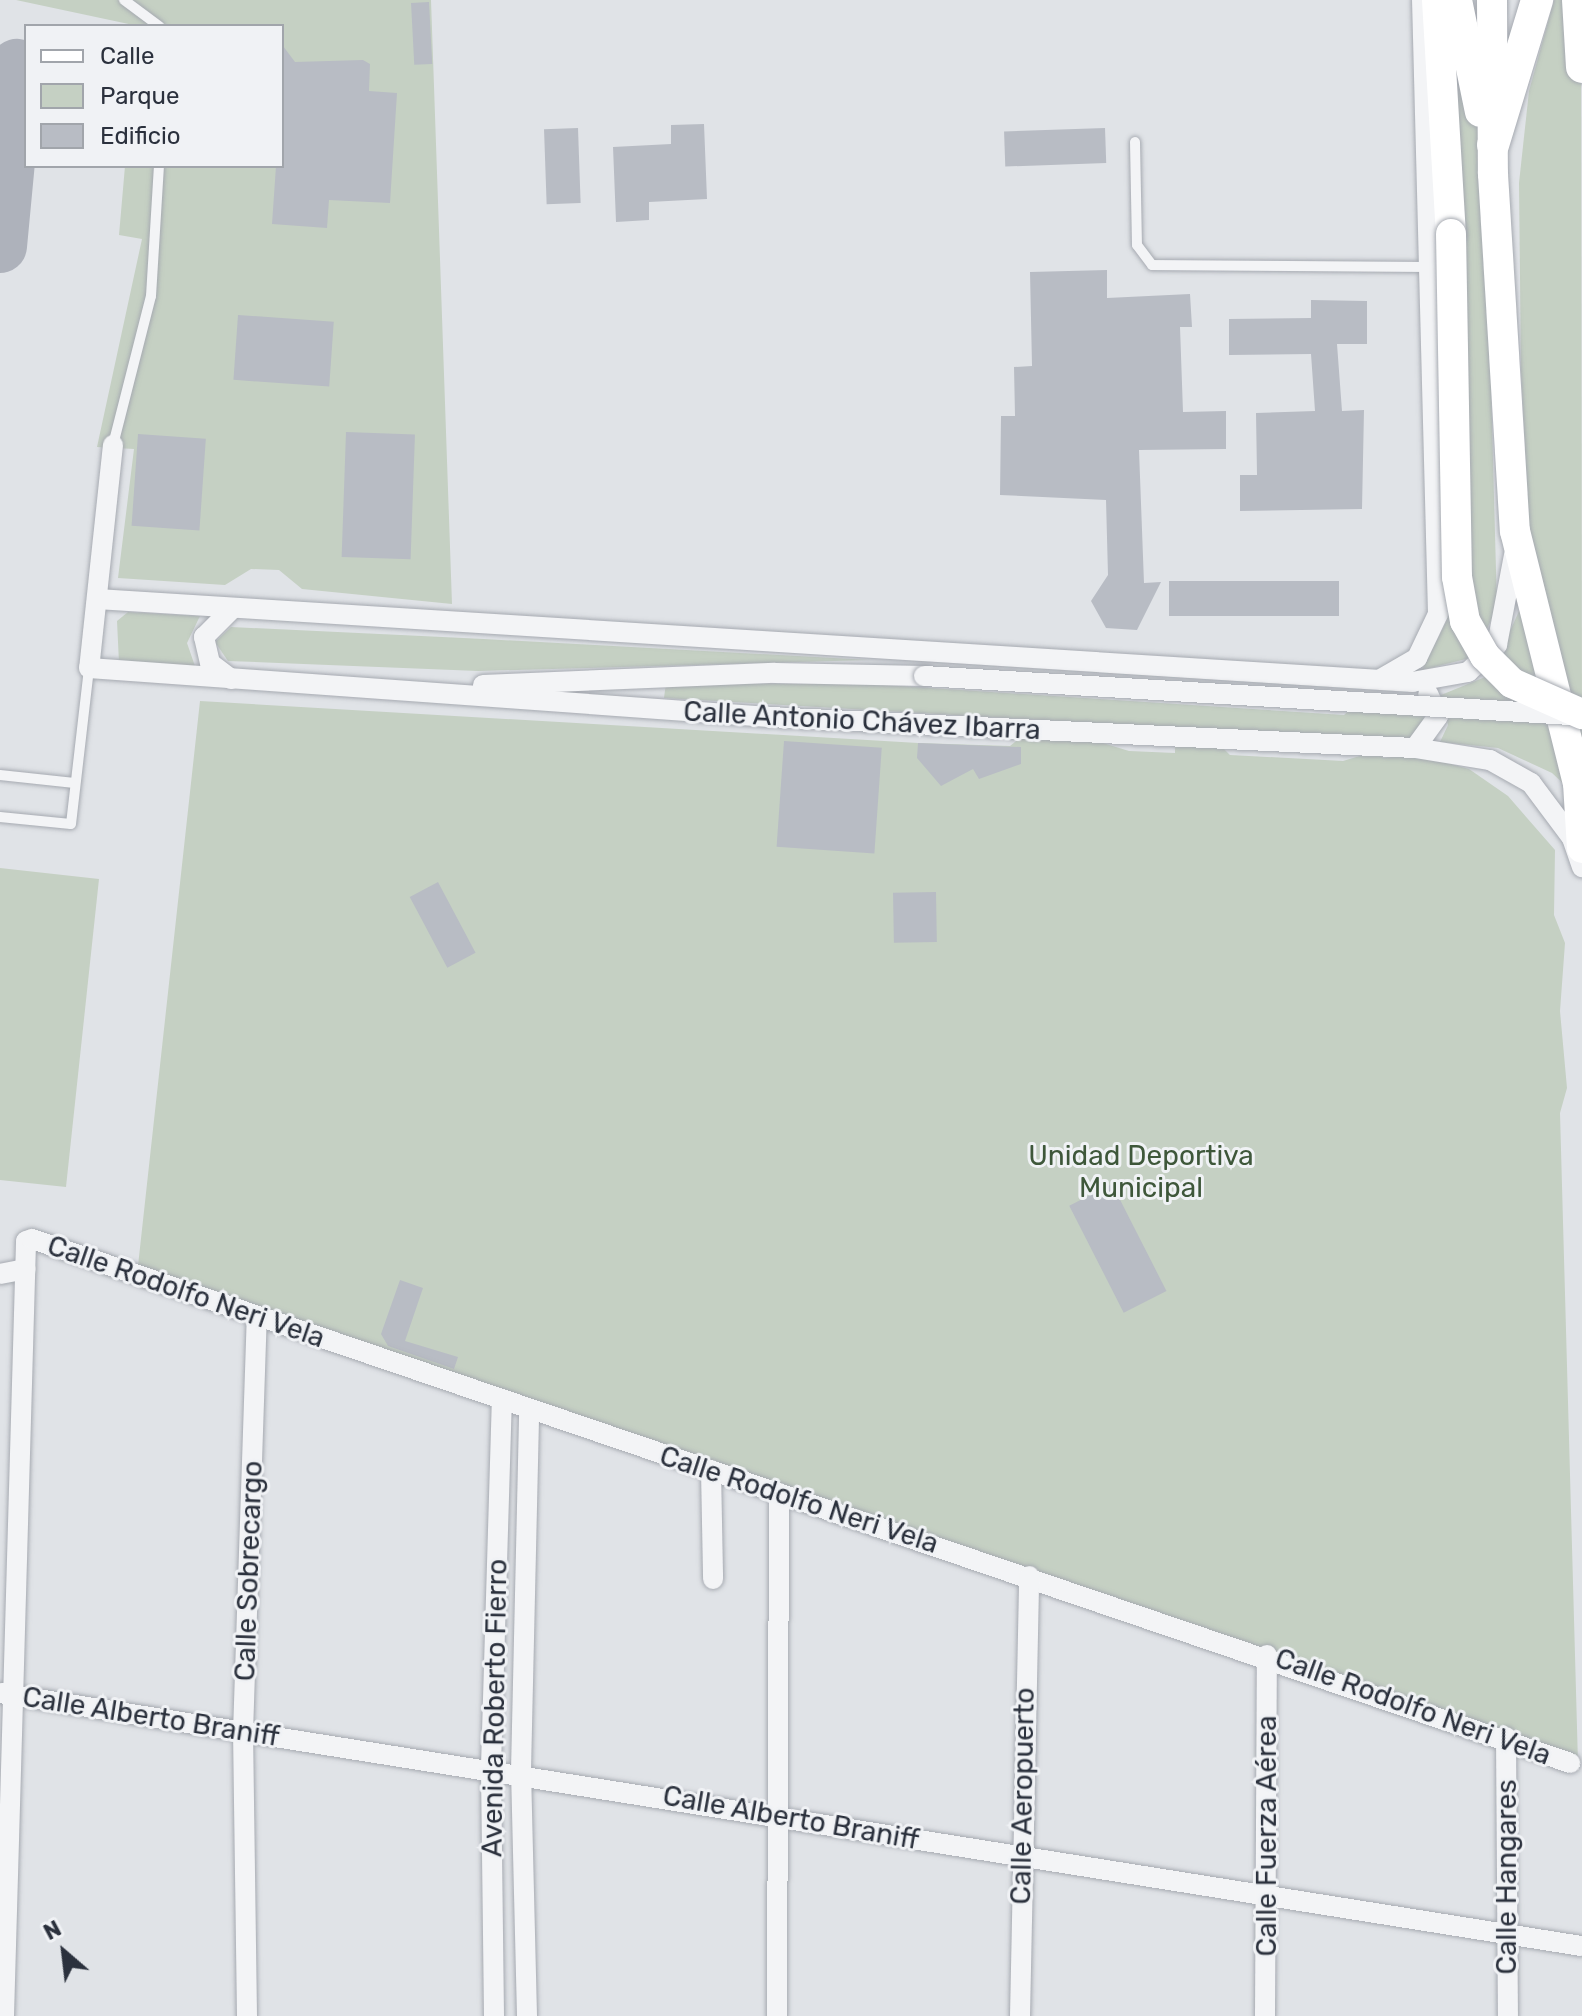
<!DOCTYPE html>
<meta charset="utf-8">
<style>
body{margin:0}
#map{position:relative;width:1582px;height:2016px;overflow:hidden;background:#e0e3e7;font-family:Rubik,sans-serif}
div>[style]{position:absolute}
.green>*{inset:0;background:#c5d0c3}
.taxiway>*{height:54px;margin:-27px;padding:0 27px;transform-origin:27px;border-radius:27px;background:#aeb2bb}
.building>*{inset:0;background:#b8bcc4;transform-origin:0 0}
.roads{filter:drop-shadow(0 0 2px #a6aab1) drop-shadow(0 0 2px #a6aab1)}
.service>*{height:10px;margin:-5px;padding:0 5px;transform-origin:5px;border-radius:5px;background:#f3f4f6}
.minor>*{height:20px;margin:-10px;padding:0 10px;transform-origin:10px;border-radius:10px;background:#f3f4f6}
.primary>*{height:30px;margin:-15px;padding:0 15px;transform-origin:15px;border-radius:15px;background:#fff}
.trunk>*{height:32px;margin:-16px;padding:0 16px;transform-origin:16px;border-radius:16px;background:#fff}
.bridges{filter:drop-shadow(0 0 2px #a6aab1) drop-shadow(0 0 2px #a6aab1)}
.minor-bridge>*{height:20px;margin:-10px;padding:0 10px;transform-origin:10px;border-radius:10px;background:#f3f4f6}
.primary-bridge>*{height:30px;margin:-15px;padding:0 15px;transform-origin:15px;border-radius:15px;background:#fff}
span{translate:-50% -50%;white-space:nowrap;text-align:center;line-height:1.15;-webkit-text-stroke:6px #f0f2f5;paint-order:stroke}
.street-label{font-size:28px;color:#2b313d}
.park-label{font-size:28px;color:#3e573a}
.legend{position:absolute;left:24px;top:24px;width:260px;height:144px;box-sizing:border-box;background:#f0f2f5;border:2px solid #a1a5ab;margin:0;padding:10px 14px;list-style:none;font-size:24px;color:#2b313d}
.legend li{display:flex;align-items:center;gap:16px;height:40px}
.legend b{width:40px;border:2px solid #a1a5ab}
.north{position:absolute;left:24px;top:1912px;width:80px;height:80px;-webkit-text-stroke:6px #f0f2f5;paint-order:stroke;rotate:332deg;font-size:22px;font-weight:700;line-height:32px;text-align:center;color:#2b313d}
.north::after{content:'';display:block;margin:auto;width:28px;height:36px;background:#2b313d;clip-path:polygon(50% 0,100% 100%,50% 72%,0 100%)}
</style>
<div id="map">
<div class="green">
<i style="clip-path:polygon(16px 0,431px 0,452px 604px,302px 589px,279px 570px,251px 569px,225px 585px,118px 578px,134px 449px,97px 447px,142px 239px,119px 235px,125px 166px,282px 166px,282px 26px,138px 26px)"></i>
<i style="clip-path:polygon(1453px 0,1485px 164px,1497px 607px,1474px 657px,1422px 670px,1447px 620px)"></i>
<i style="clip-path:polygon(1554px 0,1581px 0,1582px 740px,1530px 544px,1521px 372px,1519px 183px,1529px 91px)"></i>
<i style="clip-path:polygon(1520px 609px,1567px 787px,1552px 773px,1498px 748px,1440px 742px,1448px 725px,1441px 695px,1490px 675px)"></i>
<i style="clip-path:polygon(128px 612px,200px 616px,187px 643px,196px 669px,119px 663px,117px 621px)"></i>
<i style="clip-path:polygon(231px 627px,484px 639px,870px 660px,478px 671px,228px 661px,215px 642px)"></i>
<i style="clip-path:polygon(666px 683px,870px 684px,1344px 715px,1361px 700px,1424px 716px,1425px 723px,1412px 740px,1400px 741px,664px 698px)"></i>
<i style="clip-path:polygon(200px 701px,918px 743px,1010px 746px,1020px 738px,1090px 739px,1129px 751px,1175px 753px,1175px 746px,1216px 741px,1230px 755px,1343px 761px,1373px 752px,1384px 758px,1415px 754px,1469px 769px,1508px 796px,1555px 850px,1554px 915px,1565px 943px,1560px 1011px,1567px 1088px,1560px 1113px,1578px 1763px,137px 1275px)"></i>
<i style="clip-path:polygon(0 868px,99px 879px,66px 1187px,0 1180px)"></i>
</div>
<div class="taxiway">
<i style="left:0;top:246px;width:181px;rotate:-84.6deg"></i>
</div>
<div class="building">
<i style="left:429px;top:2px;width:62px;height:18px;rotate:87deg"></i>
<i style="clip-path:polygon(283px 46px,295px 62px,363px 60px,370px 64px,369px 91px,397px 93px,390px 203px,329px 200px,327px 228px,272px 224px,276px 166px,282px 166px)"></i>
<i style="clip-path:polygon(704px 124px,707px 199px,649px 202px,649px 220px,616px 222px,613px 147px,671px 144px,671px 125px)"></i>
<i style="left:578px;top:128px;width:75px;height:34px;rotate:88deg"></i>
<i style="left:1105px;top:128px;width:35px;height:101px;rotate:88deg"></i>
<i style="clip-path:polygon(1107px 270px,1107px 298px,1190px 294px,1192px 327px,1180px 327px,1183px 412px,1226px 411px,1226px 449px,1139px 450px,1144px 583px,1161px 582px,1137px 630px,1106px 628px,1091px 601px,1108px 575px,1106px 500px,1000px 495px,1001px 416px,1015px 416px,1014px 367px,1032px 366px,1030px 272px)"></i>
<i style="clip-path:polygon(1311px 300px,1367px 301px,1367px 344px,1337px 344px,1342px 411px,1364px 410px,1362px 509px,1240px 511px,1240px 475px,1257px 475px,1256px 413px,1315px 411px,1311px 354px,1229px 355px,1229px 319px,1311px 318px)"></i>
<i style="left:238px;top:315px;width:96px;height:65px;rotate:4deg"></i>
<i style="left:346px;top:432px;width:69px;height:125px;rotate:2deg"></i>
<i style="left:138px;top:434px;width:68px;height:92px;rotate:4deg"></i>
<i style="left:1339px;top:581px;width:35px;height:170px;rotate:90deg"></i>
<i style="left:784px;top:741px;width:98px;height:106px;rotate:4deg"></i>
<i style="clip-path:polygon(918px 743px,1021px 747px,1021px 764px,979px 779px,973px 769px,941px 786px,917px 758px)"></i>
<i style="left:438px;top:882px;width:80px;height:32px;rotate:62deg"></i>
<i style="left:936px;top:892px;width:50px;height:43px;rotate:89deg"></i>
<i style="left:1112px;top:1184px;width:120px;height:48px;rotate:63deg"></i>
<i style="clip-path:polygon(400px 1280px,423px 1288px,405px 1341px,458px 1357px,454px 1369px,388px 1346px,381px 1334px)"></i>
</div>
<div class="roads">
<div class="service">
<i style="left:124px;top:0;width:44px;rotate:36.6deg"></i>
<i style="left:1135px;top:142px;width:103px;rotate:88.9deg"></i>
<i style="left:1137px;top:245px;width:25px;rotate:53deg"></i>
<i style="left:1152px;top:265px;width:273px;rotate:0.4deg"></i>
<i style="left:113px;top:445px;width:154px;rotate:-75.7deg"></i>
<i style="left:151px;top:296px;width:130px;rotate:-86.5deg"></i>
<i style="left:0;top:775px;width:75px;rotate:6.1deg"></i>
<i style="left:0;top:817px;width:71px;rotate:5.6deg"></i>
<i style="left:71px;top:824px;width:157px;rotate:-83.4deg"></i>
</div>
<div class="minor">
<i style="left:113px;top:445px;width:224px;rotate:96.1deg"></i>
<i style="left:89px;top:668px;width:682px;rotate:4.12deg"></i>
<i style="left:769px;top:717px;width:647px;rotate:2.75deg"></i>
<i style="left:1415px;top:748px;width:76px;rotate:9.1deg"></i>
<i style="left:1490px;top:760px;width:47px;rotate:29.3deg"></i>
<i style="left:1531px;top:783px;width:69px;rotate:53.3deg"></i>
<i style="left:1572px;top:838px;width:31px;rotate:71deg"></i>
<i style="left:97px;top:599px;width:1318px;rotate:3.61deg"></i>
<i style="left:1412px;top:682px;width:57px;rotate:-10.1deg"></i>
<i style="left:1468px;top:672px;width:40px;rotate:-43deg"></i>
<i style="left:1497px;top:645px;width:92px;rotate:-79.3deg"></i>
<i style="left:231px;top:679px;width:26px;rotate:-143deg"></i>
<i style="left:210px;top:663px;width:27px;rotate:-103deg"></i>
<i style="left:204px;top:637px;width:41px;rotate:-45deg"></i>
<i style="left:1381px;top:679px;width:42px;rotate:-30.3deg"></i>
<i style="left:1417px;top:658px;width:49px;rotate:-64.5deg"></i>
<i style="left:1438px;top:614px;width:614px;rotate:-91.49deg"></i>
<i style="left:483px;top:685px;width:292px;rotate:-2.4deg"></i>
<i style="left:775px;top:673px;width:149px;rotate:1.2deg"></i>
<i style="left:1415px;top:748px;width:39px;rotate:-54deg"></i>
<i style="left:1438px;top:716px;width:24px;rotate:-114deg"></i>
<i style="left:0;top:1274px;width:26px;rotate:-11deg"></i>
<i style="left:711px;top:1470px;width:109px;rotate:88.9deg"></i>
<i style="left:0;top:1693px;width:1602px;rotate:9.09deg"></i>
<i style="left:1506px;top:1737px;width:279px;rotate:89.6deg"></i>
<i style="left:4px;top:2016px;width:775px;rotate:-88.37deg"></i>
<i style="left:26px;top:1241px;width:6px;rotate:-18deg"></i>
<i style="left:32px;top:1239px;width:1625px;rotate:18.81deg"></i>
<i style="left:247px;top:2016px;width:283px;rotate:-90.8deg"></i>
<i style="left:243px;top:1733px;width:414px;rotate:-88.1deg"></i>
<i style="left:494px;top:2016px;width:250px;rotate:-90.7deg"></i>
<i style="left:491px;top:1766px;width:367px;rotate:-88.3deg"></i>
<i style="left:527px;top:2016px;width:245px;rotate:-91.4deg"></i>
<i style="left:521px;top:1771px;width:361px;rotate:-88.7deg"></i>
<i style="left:777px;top:2016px;width:523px;rotate:-89.78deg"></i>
<i style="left:1020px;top:2016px;width:440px;rotate:-88.8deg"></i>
<i style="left:1265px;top:2016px;width:361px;rotate:-89.7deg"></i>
</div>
<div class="primary">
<i style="left:1437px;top:0;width:234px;rotate:86.6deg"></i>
<i style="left:1457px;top:0;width:114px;rotate:78.4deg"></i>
<i style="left:1492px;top:0;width:174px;rotate:89.7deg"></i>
<i style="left:1493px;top:174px;width:358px;rotate:86.5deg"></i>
<i style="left:1515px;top:531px;width:260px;rotate:76deg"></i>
<i style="left:1578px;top:783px;width:65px;rotate:86.5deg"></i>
</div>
<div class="trunk">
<i style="left:1578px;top:0;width:67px;rotate:86.6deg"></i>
<i style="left:1493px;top:145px;width:152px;rotate:-73.1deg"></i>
</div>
</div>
<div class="bridges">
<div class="minor-bridge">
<i style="left:924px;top:676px;width:648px;rotate:3.45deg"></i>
</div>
<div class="primary-bridge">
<i style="left:1451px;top:234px;width:343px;rotate:89deg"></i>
<i style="left:1457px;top:577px;width:45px;rotate:79.7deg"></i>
<i style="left:1465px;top:621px;width:40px;rotate:60.3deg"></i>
<i style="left:1485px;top:656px;width:38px;rotate:45deg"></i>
<i style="left:1512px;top:683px;width:77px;rotate:23.9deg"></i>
</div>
</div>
<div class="street-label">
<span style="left:862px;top:721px;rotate:3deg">Calle Antonio Chávez Ibarra</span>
<span style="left:186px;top:1292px;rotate:19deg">Calle Rodolfo Neri Vela</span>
<span style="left:799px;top:1500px;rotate:18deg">Calle Rodolfo Neri Vela</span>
<span style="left:249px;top:1571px;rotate:-88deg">Calle Sobrecargo</span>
<span style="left:1413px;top:1707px;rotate:20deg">Calle Rodolfo Neri Vela</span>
<span style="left:495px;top:1708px;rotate:-89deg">Avenida Roberto Fierro</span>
<span style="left:151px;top:1717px;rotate:9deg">Calle Alberto Braniff</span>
<span style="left:1023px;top:1796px;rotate:-89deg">Calle Aeropuerto</span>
<span style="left:791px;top:1818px;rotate:10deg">Calle Alberto Braniff</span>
<span style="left:1267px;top:1836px;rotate:-90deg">Calle Fuerza Aérea</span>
<span style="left:1507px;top:1877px;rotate:-90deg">Calle Hangares</span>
</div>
<div class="park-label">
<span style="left:1141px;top:1172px">Unidad Deportiva<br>Municipal</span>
</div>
<ul class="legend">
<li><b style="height:10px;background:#fff"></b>Calle</li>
<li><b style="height:22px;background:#c5d0c3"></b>Parque</li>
<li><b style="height:22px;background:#b8bcc4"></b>Edificio</li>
</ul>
<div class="north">N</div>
</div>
